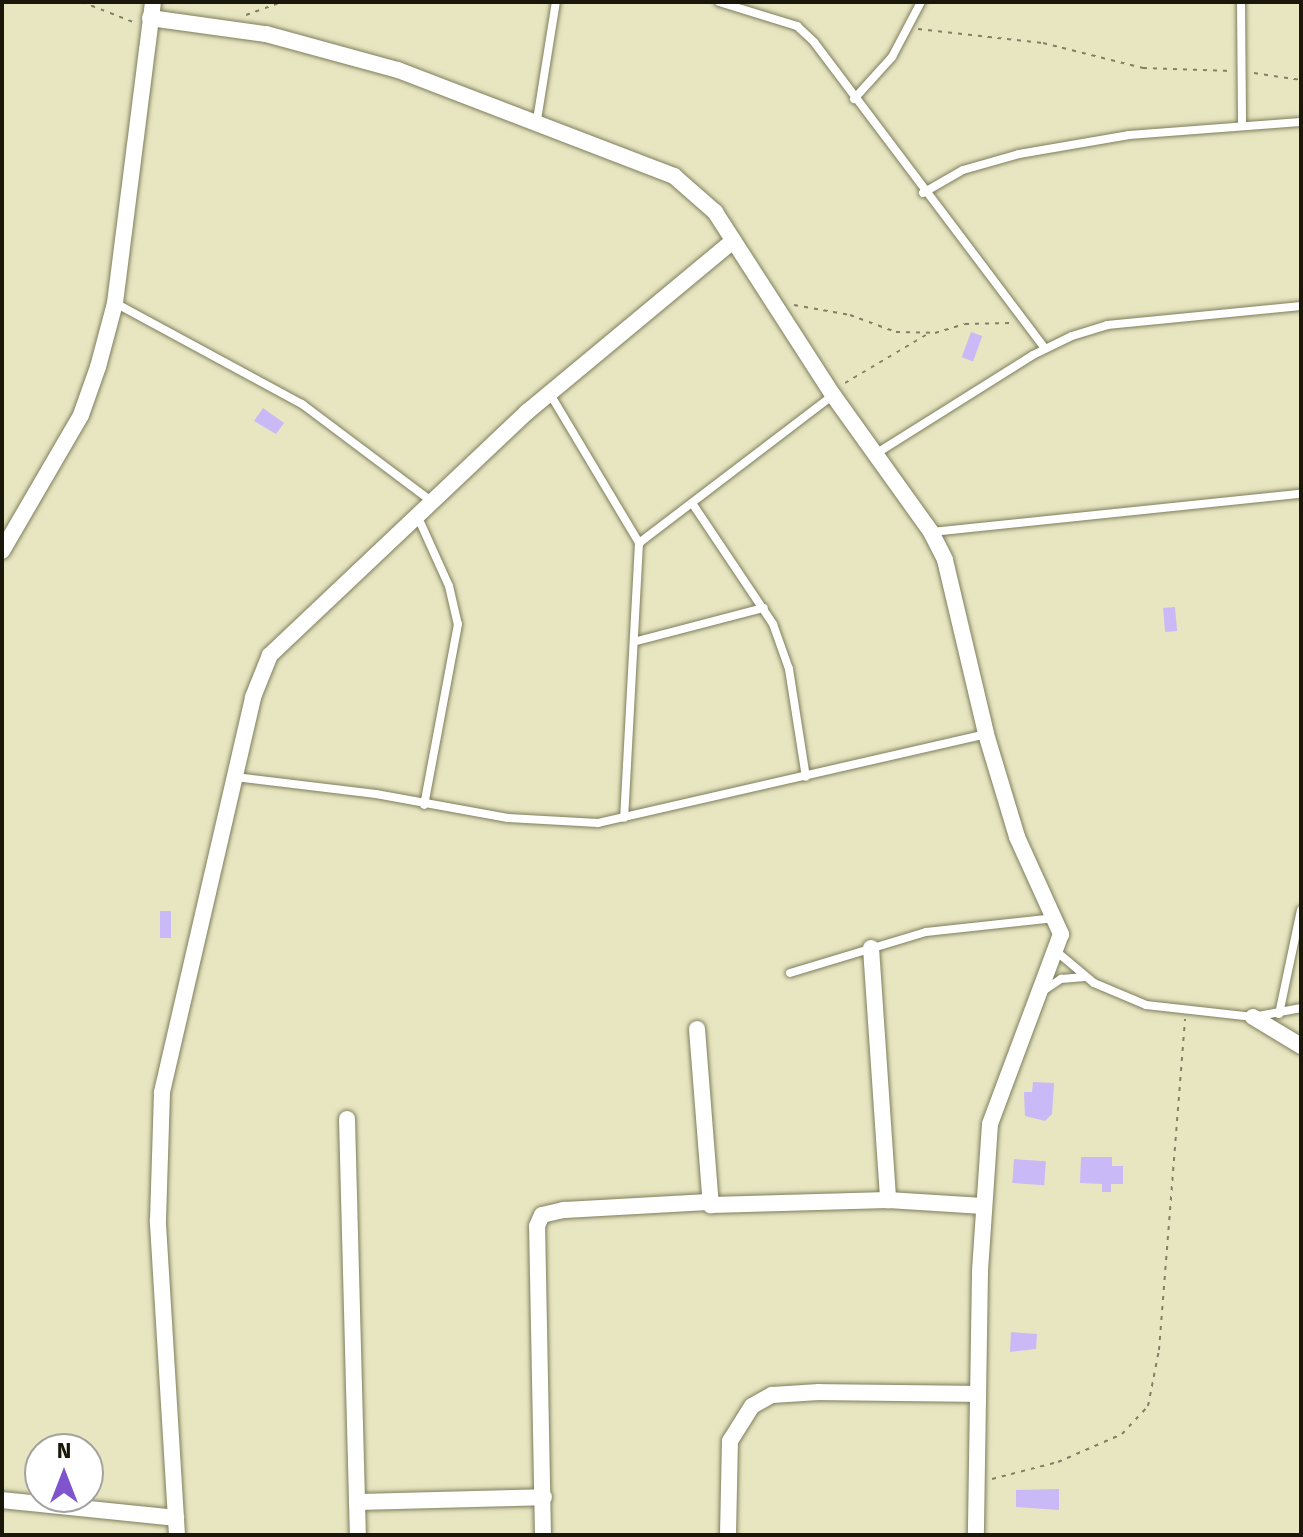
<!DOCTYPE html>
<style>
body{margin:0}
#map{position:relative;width:1303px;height:1537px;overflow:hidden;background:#e7e6c1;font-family:"Fira Sans",sans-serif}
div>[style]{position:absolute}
.building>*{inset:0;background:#cab9f7;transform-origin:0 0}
.path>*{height:2px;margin-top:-1px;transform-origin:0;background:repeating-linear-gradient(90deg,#818067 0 4px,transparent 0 10px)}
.roads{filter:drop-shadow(0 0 2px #7f7d5c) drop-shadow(0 0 2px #7f7d5c)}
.lane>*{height:8px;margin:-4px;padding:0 4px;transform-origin:4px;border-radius:4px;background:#fff}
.street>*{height:16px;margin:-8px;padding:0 8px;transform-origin:8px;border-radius:8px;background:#fff}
span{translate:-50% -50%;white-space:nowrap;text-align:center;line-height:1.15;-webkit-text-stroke:8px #fff;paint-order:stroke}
.frame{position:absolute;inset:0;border:4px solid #18170a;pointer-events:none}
.north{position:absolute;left:24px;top:1433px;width:80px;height:80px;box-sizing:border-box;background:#fff;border:2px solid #a3a29d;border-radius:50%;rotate:0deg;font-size:22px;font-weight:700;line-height:32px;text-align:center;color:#18170a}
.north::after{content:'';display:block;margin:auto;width:28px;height:36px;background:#8054cd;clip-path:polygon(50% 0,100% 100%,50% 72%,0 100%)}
</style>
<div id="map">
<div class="building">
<i style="left:971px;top:332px;width:12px;height:27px;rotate:20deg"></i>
<i style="clip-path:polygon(263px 408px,284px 423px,276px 434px,254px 421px)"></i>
<i style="left:1175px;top:607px;width:24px;height:12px;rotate:85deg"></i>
<i style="left:160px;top:911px;width:11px;height:27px"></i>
<i style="clip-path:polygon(1033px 1082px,1054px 1083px,1052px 1114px,1045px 1121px,1025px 1116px,1024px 1092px,1032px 1092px)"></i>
<i style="clip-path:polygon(1081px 1157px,1112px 1157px,1112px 1166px,1123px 1166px,1123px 1184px,1111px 1184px,1111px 1192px,1102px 1192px,1102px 1184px,1080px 1183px)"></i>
<i style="left:1014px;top:1159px;width:32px;height:24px;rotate:4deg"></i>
<i style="clip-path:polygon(1011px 1332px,1037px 1334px,1036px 1349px,1010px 1352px)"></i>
<i style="clip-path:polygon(1059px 1489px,1059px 1510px,1016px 1507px,1016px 1490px)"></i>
</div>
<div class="path">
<i style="left:82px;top:2px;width:58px;rotate:21.3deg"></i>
<i style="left:246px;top:15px;width:37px;rotate:-20deg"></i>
<i style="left:918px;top:29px;width:126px;rotate:6.4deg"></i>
<i style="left:1043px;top:43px;width:103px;rotate:14deg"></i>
<i style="left:1143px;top:68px;width:89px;rotate:1.9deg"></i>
<i style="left:1254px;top:73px;width:48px;rotate:8.5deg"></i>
<i style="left:794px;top:305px;width:57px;rotate:10.1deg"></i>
<i style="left:850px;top:315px;width:49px;rotate:20.3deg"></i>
<i style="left:896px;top:332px;width:39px;rotate:1deg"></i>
<i style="left:935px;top:333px;width:31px;rotate:-17deg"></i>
<i style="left:965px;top:324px;width:45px;rotate:-1.3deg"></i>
<i style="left:845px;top:383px;width:94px;rotate:-30.7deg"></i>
<i style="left:992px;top:1479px;width:68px;rotate:-14.4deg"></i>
<i style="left:1058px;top:1462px;width:70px;rotate:-23.6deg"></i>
<i style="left:1122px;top:1434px;width:38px;rotate:-47deg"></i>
<i style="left:1148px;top:1406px;width:57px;rotate:-78.9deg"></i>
<i style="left:1159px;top:1350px;width:332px;rotate:-85.5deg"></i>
</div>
<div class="roads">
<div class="lane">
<i style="left:719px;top:2px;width:82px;rotate:17.1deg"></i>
<i style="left:797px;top:26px;width:23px;rotate:43deg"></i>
<i style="left:814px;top:42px;width:384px;rotate:53deg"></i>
<i style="left:1241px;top:2px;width:122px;rotate:89.5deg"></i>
<i style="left:854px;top:99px;width:57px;rotate:-47.9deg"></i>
<i style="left:892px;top:57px;width:62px;rotate:-62.2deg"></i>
<i style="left:537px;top:120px;width:120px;rotate:-80.9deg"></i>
<i style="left:923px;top:193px;width:46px;rotate:-29.9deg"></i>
<i style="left:963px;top:170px;width:58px;rotate:-15.9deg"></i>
<i style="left:1019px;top:154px;width:112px;rotate:-9.8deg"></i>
<i style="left:1129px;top:135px;width:172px;rotate:-4.3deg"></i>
<i style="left:115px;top:303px;width:213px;rotate:28.4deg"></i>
<i style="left:302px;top:404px;width:160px;rotate:36.9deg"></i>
<i style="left:550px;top:394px;width:174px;rotate:59.1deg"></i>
<i style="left:639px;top:543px;width:275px;rotate:93.1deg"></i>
<i style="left:877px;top:453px;width:184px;rotate:-32.1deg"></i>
<i style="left:1033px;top:355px;width:43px;rotate:-26deg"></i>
<i style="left:1072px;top:336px;width:37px;rotate:-17deg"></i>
<i style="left:1107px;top:325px;width:195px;rotate:-5.6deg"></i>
<i style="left:692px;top:503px;width:146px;rotate:56.2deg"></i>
<i style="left:773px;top:624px;width:48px;rotate:70.4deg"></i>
<i style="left:789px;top:669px;width:109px;rotate:81.1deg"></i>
<i style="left:416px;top:513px;width:80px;rotate:65.7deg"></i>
<i style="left:449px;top:586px;width:39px;rotate:77deg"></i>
<i style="left:458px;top:624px;width:184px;rotate:100.6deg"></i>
<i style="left:931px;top:532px;width:372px;rotate:-5.9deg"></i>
<i style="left:639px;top:543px;width:244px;rotate:-37.3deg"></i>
<i style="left:637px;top:641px;width:131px;rotate:-14.6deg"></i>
<i style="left:235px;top:777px;width:142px;rotate:6.9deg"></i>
<i style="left:376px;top:794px;width:134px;rotate:10.3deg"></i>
<i style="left:508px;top:818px;width:90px;rotate:3.2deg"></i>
<i style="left:598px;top:823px;width:398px;rotate:-12.9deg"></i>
<i style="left:1057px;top:952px;width:48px;rotate:40deg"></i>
<i style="left:1094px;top:983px;width:56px;rotate:22.9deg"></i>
<i style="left:1146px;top:1005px;width:108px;rotate:6.4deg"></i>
<i style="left:1253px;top:1017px;width:49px;rotate:-10.6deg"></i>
<i style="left:790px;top:973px;width:142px;rotate:-16.8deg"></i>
<i style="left:926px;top:932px;width:130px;rotate:-6.2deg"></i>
<i style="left:1043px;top:991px;width:22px;rotate:-34deg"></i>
<i style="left:1061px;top:979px;width:24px;rotate:-5deg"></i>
<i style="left:1279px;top:1014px;width:106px;rotate:-78.1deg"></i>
</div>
<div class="street">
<i style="left:150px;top:18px;width:117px;rotate:7.9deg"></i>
<i style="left:266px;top:34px;width:137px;rotate:15.3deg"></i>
<i style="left:398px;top:70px;width:296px;rotate:21deg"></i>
<i style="left:674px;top:176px;width:55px;rotate:41.3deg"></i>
<i style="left:715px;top:212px;width:218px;rotate:57.2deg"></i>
<i style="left:833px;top:395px;width:168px;rotate:54.4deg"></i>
<i style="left:931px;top:532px;width:31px;rotate:63deg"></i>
<i style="left:945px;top:560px;width:179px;rotate:76.7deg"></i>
<i style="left:986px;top:734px;width:108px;rotate:73.2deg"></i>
<i style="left:1017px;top:837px;width:107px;rotate:65.6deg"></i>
<i style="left:1061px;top:934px;width:203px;rotate:110.5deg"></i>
<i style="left:990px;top:1124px;width:148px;rotate:93.9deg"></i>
<i style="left:980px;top:1272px;width:263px;rotate:90.9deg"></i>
<i style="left:2px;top:551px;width:157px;rotate:-59.8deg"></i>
<i style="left:81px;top:415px;width:51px;rotate:-70.5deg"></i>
<i style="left:98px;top:367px;width:66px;rotate:-75.1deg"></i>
<i style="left:115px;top:303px;width:303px;rotate:-82.8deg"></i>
<i style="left:871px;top:948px;width:253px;rotate:86.1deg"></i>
<i style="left:1253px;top:1017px;width:56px;rotate:31.1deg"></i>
<i style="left:697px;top:1029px;width:177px;rotate:85.5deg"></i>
<i style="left:711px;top:1205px;width:177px;rotate:-1.6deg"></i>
<i style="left:888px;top:1200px;width:95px;rotate:3.6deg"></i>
<i style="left:347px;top:1119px;width:416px;rotate:88.5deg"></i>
<i style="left:2px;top:1500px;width:175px;rotate:5.9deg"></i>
<i style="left:357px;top:1502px;width:187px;rotate:-1.5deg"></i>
<i style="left:177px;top:1535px;width:316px;rotate:-93.5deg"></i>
<i style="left:158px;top:1220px;width:128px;rotate:-88.2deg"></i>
<i style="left:162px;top:1092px;width:405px;rotate:-77deg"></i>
<i style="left:253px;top:697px;width:45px;rotate:-68deg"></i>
<i style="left:270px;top:655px;width:354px;rotate:-43.4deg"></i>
<i style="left:527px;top:412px;width:268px;rotate:-39.7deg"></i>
<i style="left:543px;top:1535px;width:309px;rotate:-91.1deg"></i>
<i style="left:537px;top:1226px;width:12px;rotate:-66deg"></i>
<i style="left:542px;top:1215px;width:23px;rotate:-13deg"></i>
<i style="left:564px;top:1210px;width:145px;rotate:-3.2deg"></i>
<i style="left:728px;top:1535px;width:94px;rotate:-88.8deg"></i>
<i style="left:730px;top:1441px;width:41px;rotate:-57.8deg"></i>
<i style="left:752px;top:1406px;width:23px;rotate:-29deg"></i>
<i style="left:772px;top:1395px;width:47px;rotate:-3.7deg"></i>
<i style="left:819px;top:1392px;width:158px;rotate:0.7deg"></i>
</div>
</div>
<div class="frame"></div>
<div class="north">N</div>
</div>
